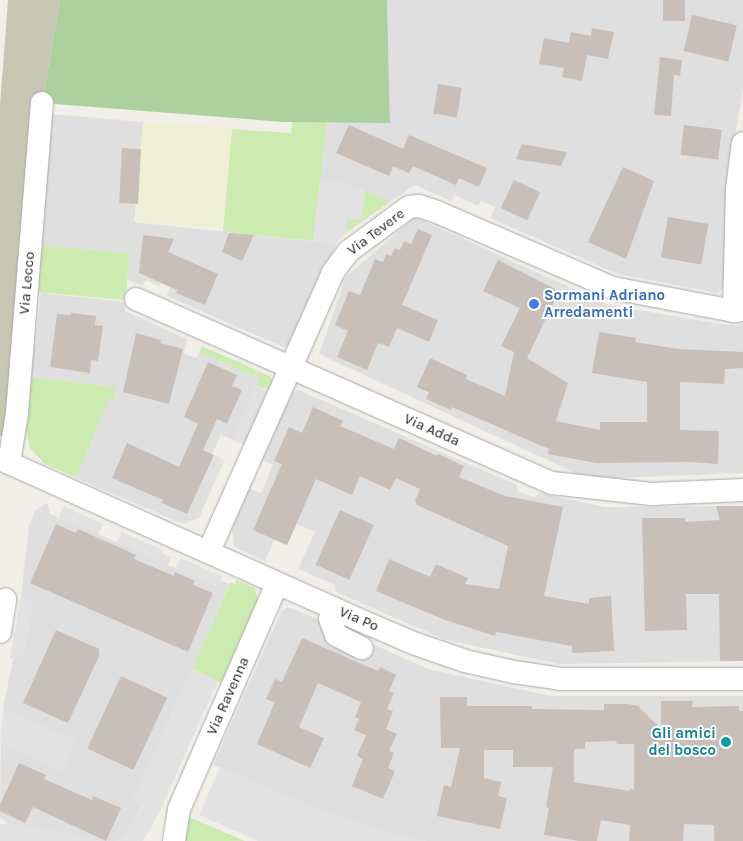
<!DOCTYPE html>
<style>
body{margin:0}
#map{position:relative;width:743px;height:841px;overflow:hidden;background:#f2efe9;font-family:Karla,sans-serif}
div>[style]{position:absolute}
.residential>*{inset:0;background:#e0dfdf}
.construction>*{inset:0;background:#c7c7b4}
.farmland>*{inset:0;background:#eef0d5;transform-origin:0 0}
.grass>*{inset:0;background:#cdebb0;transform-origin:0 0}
.forest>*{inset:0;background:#add19e}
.parking>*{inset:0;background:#e2e2e2;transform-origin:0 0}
.building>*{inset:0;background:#c7bfb8;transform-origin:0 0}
.roads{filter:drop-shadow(0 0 1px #a9a9a9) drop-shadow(0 0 1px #a9a9a9)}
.minor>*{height:22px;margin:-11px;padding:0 11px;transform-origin:11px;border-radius:11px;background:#fff}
.dots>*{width:14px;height:14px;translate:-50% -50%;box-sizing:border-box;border:2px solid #fff;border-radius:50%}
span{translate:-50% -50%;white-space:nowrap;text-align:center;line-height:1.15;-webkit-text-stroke:4px #fff;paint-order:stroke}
.street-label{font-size:15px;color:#222}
.shop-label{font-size:15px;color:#366cbe;font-weight:700}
.left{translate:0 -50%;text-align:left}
.culture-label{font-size:15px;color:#0d838f;font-weight:700}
.right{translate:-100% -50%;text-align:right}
</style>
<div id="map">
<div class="residential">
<i style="clip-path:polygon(387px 0,743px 0,743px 88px,728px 177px,725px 286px,718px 293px,618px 274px,490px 218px,495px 207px,481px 201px,478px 206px,454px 195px,451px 201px,415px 185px,390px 202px,365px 190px,351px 188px,352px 185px,320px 181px,328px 116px,390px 122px)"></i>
<i style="clip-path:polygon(51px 114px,143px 122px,134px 222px,336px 244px,291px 344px,283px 347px,167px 296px,171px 285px,161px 281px,159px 286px,146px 280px,143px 286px,127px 279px,130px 255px,38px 245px)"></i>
<i style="clip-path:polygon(415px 217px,609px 305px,727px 325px,743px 324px,743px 473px,588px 479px,319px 354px,346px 277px)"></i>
<i style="clip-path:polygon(41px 293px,125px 302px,125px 311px,187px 339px,184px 354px,197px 358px,199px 352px,254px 376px,257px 371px,259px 379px,233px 440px,221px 435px,212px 454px,214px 455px,204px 479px,214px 483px,199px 518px,183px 524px,76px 478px,109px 398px,113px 400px,115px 387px,31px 377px)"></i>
<i style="clip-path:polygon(298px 390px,517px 485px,518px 492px,535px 497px,539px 493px,605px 507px,743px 506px,743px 661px,559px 664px,446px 640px,336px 592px,335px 585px,298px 569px,315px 532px,297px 524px,287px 545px,274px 540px,265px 561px,234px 547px,232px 525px,248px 488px,261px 493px,273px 465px,261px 459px,290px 394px)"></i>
<i style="clip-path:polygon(47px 503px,50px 514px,158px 560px,161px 553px,171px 557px,168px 565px,217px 586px,220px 580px,230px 584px,133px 801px,142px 805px,127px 833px,116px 841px,100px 841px,70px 833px,9px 824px,0 818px,1px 743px,62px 770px,75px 741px,3px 709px,13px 659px,25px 651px,33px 602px,21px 597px,29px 525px,36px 510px)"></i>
<i style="clip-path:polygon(286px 608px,292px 608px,428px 669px,551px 696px,743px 696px,743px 841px,427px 841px,398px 835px,315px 808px,213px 765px,281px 612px)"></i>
</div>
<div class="construction">
<i style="clip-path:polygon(8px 0,60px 0,42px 103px,14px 439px,0 436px,0 106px)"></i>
</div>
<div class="farmland">
<i style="left:143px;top:122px;width:89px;height:100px;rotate:4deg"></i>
</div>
<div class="grass">
<i style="clip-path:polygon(293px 113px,328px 116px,313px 241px,223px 232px,232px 129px,291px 133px)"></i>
<i style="clip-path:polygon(365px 190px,390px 202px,347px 232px,346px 218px,361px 219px)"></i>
<i style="left:36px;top:245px;width:94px;height:47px;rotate:5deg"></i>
<i style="clip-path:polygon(202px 346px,270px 376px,273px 382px,270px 390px,256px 386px,259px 379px,257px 371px,254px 376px,199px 352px)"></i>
<i style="clip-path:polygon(31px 377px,115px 387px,114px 400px,109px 399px,76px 478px,45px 464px,30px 448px,26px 431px)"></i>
<i style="clip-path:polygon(236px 580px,255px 588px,258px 600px,221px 683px,192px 669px,231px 582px,235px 584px)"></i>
<i style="clip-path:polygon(189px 817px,245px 841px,181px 841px)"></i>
</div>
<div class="forest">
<i style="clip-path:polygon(60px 0,387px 0,390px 123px,284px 122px,42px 103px)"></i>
</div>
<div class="parking">
<i style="clip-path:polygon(320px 181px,352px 185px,351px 188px,365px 190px,361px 220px,347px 218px,347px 232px,336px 244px,313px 241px)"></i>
<i style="left:256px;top:386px;width:13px;height:59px;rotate:23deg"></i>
<i style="left:214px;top:455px;width:12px;height:26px;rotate:24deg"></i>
<i style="left:64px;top:506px;width:43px;height:12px;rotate:25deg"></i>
<i style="left:122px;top:532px;width:45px;height:12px;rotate:24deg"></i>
<i style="left:180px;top:558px;width:46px;height:11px;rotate:23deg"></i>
<i style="clip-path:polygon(21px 597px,34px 602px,25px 651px,13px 659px,10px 658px)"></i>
<i style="clip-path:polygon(192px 669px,218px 681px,159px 813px,143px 841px,116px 841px,127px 833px,142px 806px,133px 801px)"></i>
<i style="clip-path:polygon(3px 709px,75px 741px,63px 770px,0 743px)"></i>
<i style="clip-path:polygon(220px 767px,315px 808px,398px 835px,427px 841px,258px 841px,199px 815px)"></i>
<i style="clip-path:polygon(6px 823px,70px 833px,100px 841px,0 841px,0 825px)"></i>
</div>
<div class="building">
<i style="left:663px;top:0;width:22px;height:21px"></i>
<i style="left:692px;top:15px;width:46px;height:37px;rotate:13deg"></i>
<i style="clip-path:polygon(592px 28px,614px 32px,608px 59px,587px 55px,582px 81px,562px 77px,564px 68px,539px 64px,544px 38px,569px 43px,571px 32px,591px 36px)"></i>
<i style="clip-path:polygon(660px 57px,682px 60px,680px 76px,674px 75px,671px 116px,654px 115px)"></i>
<i style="left:438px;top:84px;width:24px;height:30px;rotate:9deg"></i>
<i style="clip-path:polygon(349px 125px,403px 149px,409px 135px,487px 168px,479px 187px,459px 178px,456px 185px,413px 166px,409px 173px,393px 166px,389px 176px,336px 153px)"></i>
<i style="left:684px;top:125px;width:38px;height:30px;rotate:7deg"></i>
<i style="clip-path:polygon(522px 144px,567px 152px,561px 166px,516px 159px)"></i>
<i style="left:122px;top:148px;width:19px;height:55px;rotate:3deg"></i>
<i style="clip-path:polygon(623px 167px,654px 181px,626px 259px,588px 242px)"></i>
<i style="left:514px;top:180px;width:29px;height:31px;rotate:25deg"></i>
<i style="left:668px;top:217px;width:41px;height:41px;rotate:10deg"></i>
<i style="clip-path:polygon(418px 229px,432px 235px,402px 305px,438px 320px,429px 342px,397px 328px,389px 347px,378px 343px,367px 370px,337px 357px,348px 331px,335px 325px,349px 291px,360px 295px,375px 259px,383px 262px,386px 254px,391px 256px,395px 248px,400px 250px,404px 241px,411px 244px)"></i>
<i style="clip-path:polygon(229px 233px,254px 235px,242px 261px,222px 252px)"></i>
<i style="clip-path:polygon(143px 235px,174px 239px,168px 252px,218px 274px,205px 305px,176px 293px,177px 290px,139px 273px)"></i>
<i style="clip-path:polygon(498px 260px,559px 291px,527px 358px,568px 383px,556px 421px,600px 430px,600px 422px,647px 422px,647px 382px,592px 373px,599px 332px,636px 338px,635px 342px,677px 349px,743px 352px,743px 368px,725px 369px,724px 384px,680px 382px,680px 430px,719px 431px,718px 464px,690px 462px,596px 463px,548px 454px,549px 449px,452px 407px,451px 410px,426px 399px,429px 392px,417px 387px,430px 358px,467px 375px,466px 379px,505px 396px,514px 352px,501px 346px,520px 308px,483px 291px)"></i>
<i style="clip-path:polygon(71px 313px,96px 316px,95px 325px,103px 326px,98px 361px,91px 360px,90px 373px,50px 367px,57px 314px,71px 315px)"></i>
<i style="clip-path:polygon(136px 333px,161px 340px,160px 343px,183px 349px,169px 404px,123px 392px)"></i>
<i style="clip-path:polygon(208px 362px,237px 375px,232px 386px,242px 390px,227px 424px,217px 419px,203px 450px,214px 455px,187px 514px,162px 503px,163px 500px,112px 478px,127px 443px,179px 467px,198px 424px,184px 417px)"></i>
<i style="clip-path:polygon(313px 407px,343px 421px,340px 426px,394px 449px,399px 438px,437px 456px,438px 454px,464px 466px,459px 477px,505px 496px,563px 507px,544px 596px,589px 604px,589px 598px,611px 596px,614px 651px,572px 653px,572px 646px,496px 632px,495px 636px,445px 620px,376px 591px,389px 559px,430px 577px,436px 564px,468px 578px,465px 584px,499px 589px,508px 546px,417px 505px,415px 501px,420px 489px,396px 478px,390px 490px,360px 476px,352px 495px,316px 479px,287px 545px,253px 530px,282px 464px,274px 461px,289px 427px,302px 433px)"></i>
<i style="clip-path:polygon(716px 506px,743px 506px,743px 661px,720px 661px,719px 594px,686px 594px,687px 630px,645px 631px,642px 518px,685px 518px,685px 522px,720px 520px)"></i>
<i style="left:340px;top:510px;width:37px;height:60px;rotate:24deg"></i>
<i style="clip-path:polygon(56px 524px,76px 533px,78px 529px,136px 555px,134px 559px,174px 576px,175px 572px,195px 581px,193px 585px,213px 593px,188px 652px,30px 583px)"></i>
<i style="clip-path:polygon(56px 630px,99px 649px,99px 656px,68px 723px,23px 703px)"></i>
<i style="clip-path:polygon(302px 638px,378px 671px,380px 667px,396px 675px,389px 691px,394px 693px,387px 709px,393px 711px,386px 729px,397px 734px,389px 751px,394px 753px,388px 768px,395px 771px,383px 799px,352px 786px,363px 759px,357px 756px,366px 735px,354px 730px,359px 719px,355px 717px,361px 702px,318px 683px,299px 727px,324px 738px,310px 768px,257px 744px,275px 702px,266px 699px,275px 679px,282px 682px)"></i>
<i style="left:121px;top:676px;width:51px;height:80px;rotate:25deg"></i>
<i style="clip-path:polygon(evenodd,440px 697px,467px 697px,467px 706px,532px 706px,532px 709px,604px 710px,604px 704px,628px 704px,638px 706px,661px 729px,661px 701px,693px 701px,692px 707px,739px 706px,739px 711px,743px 711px,743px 841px,714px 841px,714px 825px,684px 824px,683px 841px,629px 841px,630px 825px,601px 820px,597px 841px,579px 841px,544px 835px,549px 808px,546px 807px,553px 767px,513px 767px,513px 750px,484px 750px,484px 778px,501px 782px,498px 796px,507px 798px,500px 829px,437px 816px,444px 785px,451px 787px,460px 748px,441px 748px,440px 697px,616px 741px,617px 744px,634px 744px,634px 789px,630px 789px,630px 791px,574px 782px,574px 749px,585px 749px,585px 742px,616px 741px)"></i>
<i style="clip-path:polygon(19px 763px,46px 775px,44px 779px,92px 800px,93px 796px,121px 808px,106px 841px,33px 807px,25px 823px,0 811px,0 805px)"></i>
</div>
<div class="roads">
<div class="minor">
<i style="left:136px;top:299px;width:455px;rotate:23.9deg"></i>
<i style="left:552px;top:483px;width:100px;rotate:6.3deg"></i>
<i style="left:651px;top:494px;width:92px;rotate:-2.5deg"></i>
<i style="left:734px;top:311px;width:122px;rotate:-88.6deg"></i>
<i style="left:737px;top:189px;width:46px;rotate:-82.6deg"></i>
<i style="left:0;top:459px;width:404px;rotate:24.1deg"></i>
<i style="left:369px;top:624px;width:51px;rotate:23.1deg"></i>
<i style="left:416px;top:644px;width:52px;rotate:19.1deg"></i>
<i style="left:465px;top:661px;width:50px;rotate:12.7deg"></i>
<i style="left:514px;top:672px;width:49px;rotate:8.3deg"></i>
<i style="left:562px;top:679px;width:181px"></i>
<i style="left:9px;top:463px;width:51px;rotate:-80.9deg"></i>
<i style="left:17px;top:413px;width:311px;rotate:-85.4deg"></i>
<i style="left:209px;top:551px;width:305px;rotate:-66deg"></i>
<i style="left:333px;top:272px;width:26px;rotate:-53deg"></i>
<i style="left:349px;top:251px;width:74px;rotate:-36.3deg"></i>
<i style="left:409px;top:207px;width:10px;rotate:-6deg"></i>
<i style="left:419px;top:206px;width:19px;rotate:18deg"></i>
<i style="left:437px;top:212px;width:192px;rotate:23.4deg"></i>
<i style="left:613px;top:288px;width:123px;rotate:10.8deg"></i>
<i style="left:734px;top:311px;width:9px;rotate:-6deg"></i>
<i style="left:333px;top:608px;width:11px;rotate:105deg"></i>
<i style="left:330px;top:619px;width:17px;rotate:69deg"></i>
<i style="left:336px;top:635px;width:29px;rotate:27deg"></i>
<i style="left:0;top:632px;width:33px;rotate:-81deg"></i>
<i style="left:174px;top:841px;width:32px;rotate:-81deg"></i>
<i style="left:179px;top:809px;width:245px;rotate:-66.5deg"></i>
</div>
</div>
<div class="dots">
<i style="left:534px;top:304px;background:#3f7fe0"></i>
<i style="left:726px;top:742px;background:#0f9aa8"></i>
</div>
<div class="street-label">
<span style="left:376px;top:232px;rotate:-37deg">Via Tevere</span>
<span style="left:27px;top:283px;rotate:-85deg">Via Lecco</span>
<span style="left:432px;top:430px;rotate:24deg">Via Adda</span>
<span style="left:359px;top:619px;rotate:23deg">Via Po</span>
<span style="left:228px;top:696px;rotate:-66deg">Via Ravenna</span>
</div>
<div class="shop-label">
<span class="left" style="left:544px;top:304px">Sormani Adriano<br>Arredamenti</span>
</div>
<div class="culture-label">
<span class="right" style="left:716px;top:742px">Gli amici<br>del bosco</span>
</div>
</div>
